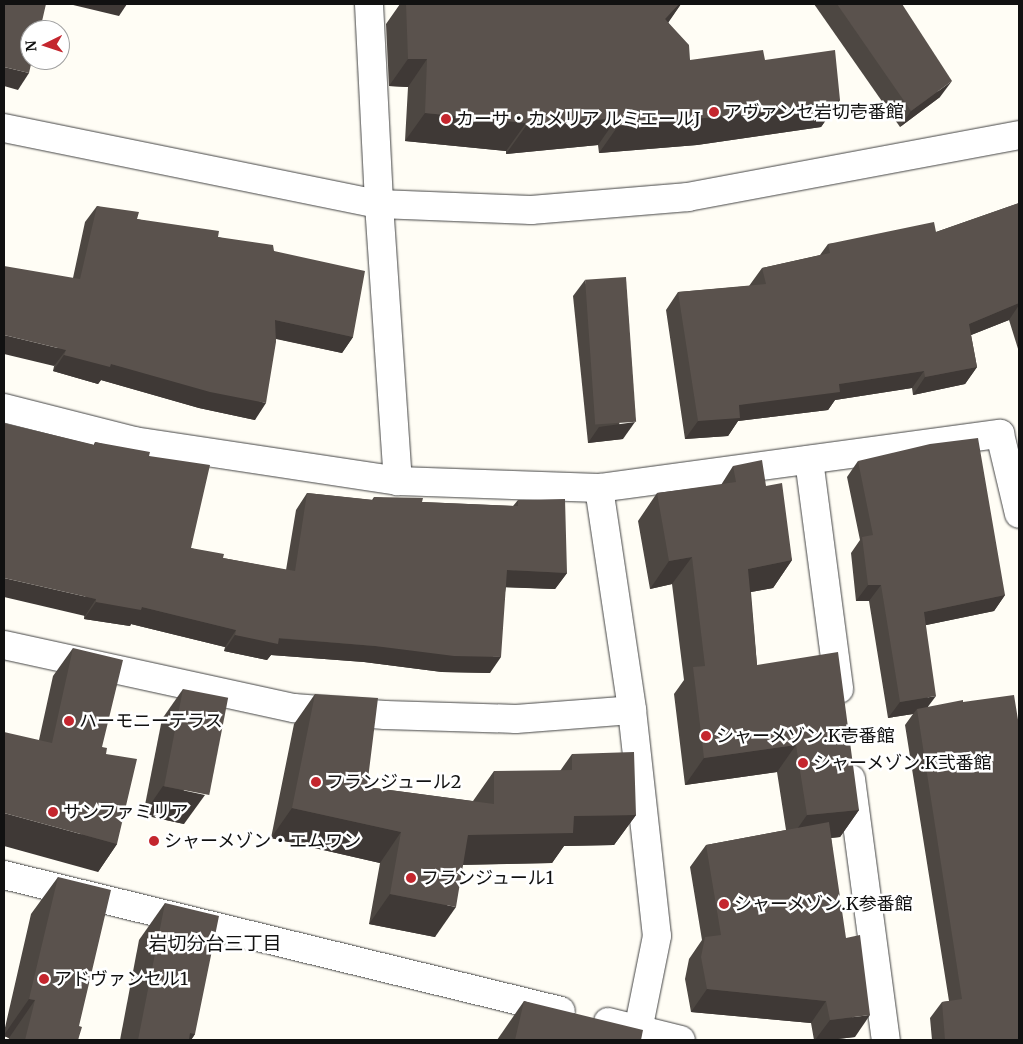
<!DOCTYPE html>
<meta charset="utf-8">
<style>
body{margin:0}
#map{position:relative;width:1023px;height:1044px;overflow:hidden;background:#fffdf5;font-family:Merriweather,"Noto Sans JP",serif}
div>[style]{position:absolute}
.roads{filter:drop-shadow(0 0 1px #444) drop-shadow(0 0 1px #444)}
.minor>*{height:28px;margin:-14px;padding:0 14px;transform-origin:14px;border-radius:14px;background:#fff}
.wall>*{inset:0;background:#4d4742}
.shaded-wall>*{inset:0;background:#3f3936}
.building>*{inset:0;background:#5a524d;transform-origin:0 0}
.dots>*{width:14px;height:14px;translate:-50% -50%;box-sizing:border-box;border:2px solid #fff;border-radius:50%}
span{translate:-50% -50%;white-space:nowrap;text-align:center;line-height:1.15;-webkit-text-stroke:5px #fff;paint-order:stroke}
.poi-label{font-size:18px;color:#111}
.left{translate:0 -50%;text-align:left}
.neighbourhood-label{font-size:19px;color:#111}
.frame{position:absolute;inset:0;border:5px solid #111;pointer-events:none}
.north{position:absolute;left:20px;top:20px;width:50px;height:50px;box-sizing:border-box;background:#fff;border:1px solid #a0a0a0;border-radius:50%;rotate:266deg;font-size:14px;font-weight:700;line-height:20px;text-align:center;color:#111}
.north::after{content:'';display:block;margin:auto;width:18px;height:22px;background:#c4262e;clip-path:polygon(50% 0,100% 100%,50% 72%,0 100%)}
</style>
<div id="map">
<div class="roads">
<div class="minor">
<i style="left:369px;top:4px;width:200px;rotate:87.1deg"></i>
<i style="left:379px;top:204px;width:278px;rotate:86.1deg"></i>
<i style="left:4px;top:128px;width:383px;rotate:11.5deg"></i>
<i style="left:379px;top:204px;width:152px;rotate:2.3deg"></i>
<i style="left:531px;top:210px;width:158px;rotate:-4.7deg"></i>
<i style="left:688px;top:197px;width:337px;rotate:-10.6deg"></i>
<i style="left:4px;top:408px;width:134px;rotate:14.2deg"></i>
<i style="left:134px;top:441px;width:267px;rotate:8.6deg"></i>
<i style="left:398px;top:481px;width:201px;rotate:2deg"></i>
<i style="left:599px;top:488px;width:405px;rotate:-7.7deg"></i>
<i style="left:1000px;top:434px;width:82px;rotate:76.6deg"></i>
<i style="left:809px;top:460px;width:231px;rotate:82.5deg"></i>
<i style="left:599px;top:488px;width:224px;rotate:81.5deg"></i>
<i style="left:632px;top:710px;width:227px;rotate:83.7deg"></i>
<i style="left:657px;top:936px;width:106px;rotate:101.4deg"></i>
<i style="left:4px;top:645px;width:297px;rotate:12.3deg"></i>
<i style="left:294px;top:708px;width:91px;rotate:4.4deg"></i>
<i style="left:385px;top:715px;width:131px;rotate:1.7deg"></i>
<i style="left:516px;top:719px;width:116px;rotate:-4.4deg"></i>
<i style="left:851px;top:779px;width:263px;rotate:82.4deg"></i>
<i style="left:4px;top:875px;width:573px;rotate:13.72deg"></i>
<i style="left:608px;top:1022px;width:75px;rotate:13.9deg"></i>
</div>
</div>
<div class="wall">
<i style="clip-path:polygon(400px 4px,681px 4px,668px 22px,690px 60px,765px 60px,840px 100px,821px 127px,697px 145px,599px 153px,598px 145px,506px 154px,506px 151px,405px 141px,408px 87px,389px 86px,386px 24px)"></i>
<i style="clip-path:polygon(814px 4px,902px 4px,940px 97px,900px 127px)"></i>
<i style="clip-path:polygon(1019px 203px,1019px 352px,1009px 320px,971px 335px,977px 367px,965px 384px,913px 395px,912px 388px,835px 400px,828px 410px,738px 421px,728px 436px,685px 439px,666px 310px,678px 292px,749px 286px,762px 268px,820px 255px,828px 244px,936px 232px)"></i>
<i style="clip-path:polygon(97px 206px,137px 219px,218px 237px,274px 251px,353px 337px,342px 353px,276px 339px,255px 420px,199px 408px,101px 380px,98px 384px,53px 371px,85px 222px)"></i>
<i style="clip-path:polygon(585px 280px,623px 439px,588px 443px,573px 296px)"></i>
<i style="clip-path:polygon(95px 442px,149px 456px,191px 548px,223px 558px,286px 570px,296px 510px,307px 493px,372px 500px,374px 497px,422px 502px,513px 506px,518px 500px,567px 573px,555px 589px,506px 587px,490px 673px,442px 672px,364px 662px,271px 655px,267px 660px,224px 651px,225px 647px,131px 624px,130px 626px,84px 619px,94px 444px)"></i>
<i style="clip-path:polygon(858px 461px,1005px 595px,994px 611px,926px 625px,928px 707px,1019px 1040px,932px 1040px,930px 1018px,942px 1002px,949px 1001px,905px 725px,913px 714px,888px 718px,869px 601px,856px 601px,851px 553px,860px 540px,847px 477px)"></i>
<i style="clip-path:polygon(733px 466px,766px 486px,792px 560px,773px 588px,751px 592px,757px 665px,859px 810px,840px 837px,831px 838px,855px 1037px,829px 1040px,814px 1040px,811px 1023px,691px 1012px,685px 979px,689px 959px,702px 940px,690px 867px,706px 845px,786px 830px,777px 772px,685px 785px,674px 694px,684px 680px,672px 584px,650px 589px,638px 521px,657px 493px,721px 485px)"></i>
<i style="clip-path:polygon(73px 648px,102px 747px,106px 754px,117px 844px,98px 872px,39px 740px,53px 676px)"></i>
<i style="clip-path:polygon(183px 689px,184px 824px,143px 815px,162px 719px)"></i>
<i style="clip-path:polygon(315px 694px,367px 787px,473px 801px,494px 771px,560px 771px,572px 754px,636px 815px,614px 845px,564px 846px,552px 863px,463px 865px,435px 937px,369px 924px,380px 863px,271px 838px,294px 724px)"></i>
<i style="clip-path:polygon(58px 877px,79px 1026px,78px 1040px,8px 1040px,9px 1038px,4px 1036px,4px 1032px,31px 914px)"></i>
<i style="clip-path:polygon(165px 903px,195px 1034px,191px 1040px,120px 1040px,139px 940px)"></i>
<i style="clip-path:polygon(524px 1001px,641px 1040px,497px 1040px)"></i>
</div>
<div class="shaded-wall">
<i style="clip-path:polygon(69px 4px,127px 4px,119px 16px)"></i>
<i style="clip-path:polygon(679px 4px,681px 4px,668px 23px,665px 19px)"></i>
<i style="clip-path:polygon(408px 59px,427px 59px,408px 87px,389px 86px)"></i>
<i style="clip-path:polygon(4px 67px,29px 73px,18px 90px,4px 86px)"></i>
<i style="clip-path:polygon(952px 81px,940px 97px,900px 127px,911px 111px)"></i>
<i style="clip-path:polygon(840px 100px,821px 127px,697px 145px,599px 153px,618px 126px)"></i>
<i style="clip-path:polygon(425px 113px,526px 123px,506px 151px,405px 141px)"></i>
<i style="clip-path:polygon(617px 118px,598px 145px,506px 154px,526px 126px)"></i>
<i style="clip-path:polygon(1019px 303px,1019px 305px,1009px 320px,956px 341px,969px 324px)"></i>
<i style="clip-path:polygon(275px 320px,353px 337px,342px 353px,264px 336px)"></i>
<i style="clip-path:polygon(4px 335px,66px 350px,54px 366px,4px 354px)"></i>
<i style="clip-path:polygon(64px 355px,111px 364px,266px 403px,255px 420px,199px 408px,101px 380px,98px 384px,53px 371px)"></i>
<i style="clip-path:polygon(977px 367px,965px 384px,913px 395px,925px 377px)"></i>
<i style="clip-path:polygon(924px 371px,912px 388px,835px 400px,828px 410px,738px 421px,728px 436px,685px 439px,698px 421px,739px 405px,839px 384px)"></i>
<i style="clip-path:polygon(635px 422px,623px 439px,588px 443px,599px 427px)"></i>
<i style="clip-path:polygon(692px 557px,672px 584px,650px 589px,669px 561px)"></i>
<i style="clip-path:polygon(792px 560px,773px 588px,729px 596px,748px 569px)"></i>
<i style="clip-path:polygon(507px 570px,567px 573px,555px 589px,496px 587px)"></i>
<i style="clip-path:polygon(4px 578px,96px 599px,85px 616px,4px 597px)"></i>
<i style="clip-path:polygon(868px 585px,881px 585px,869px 601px,856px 601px)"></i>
<i style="clip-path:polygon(1005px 595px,994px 611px,912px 628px,924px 612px)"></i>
<i style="clip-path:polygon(96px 602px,142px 607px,236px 630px,225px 647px,131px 624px,130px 626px,84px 619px)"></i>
<i style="clip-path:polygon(235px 635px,375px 646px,501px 657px,490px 673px,442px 672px,364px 662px,271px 655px,267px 660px,224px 651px)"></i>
<i style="clip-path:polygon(936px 696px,924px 712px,917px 709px,913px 714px,888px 718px,900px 702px)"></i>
<i style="clip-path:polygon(796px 745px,777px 772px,685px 785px,704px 758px)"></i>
<i style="clip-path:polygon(163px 786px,205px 795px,184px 824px,143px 815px)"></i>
<i style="clip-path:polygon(292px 808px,401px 832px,380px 863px,271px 838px)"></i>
<i style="clip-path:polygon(859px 810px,840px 837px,788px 842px,807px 815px)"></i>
<i style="clip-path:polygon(4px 813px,117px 844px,98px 872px,4px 846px)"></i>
<i style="clip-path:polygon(636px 815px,614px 845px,564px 846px,552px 863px,447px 865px,468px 835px,574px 816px)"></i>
<i style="clip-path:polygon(390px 894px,456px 907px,435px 937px,369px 924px)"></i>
<i style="clip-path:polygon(707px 989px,826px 1001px,811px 1023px,691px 1012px)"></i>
<i style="clip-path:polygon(29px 999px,35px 1000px,9px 1038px,4px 1036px,4px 1035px)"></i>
<i style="clip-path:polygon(870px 1015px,855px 1037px,829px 1040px,815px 1040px,830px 1020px)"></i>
<i style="clip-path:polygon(190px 1033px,195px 1034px,191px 1040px,185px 1040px)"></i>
</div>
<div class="building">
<i style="clip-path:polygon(4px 4px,46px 4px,40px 30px,30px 30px,30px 60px,32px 60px,29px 73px,4px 67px)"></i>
<i style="clip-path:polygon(406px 4px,679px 4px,665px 19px,689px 45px,690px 60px,763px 50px,765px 60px,835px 50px,840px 100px,716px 117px,618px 126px,617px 118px,526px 126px,526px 123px,425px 113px,427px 59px,408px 59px)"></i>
<i style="clip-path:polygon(837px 4px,902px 4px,952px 81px,911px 111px)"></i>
<i style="clip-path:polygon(1019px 203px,1019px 303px,969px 324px,977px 367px,925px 377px,924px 371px,839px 384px,840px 392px,739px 405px,740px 418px,698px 421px,678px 292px,766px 284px,762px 268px,830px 253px,828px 244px,934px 222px,936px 232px)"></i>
<i style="clip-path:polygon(97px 206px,139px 212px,137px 219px,219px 231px,218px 237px,273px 245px,274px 251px,365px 271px,353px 337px,275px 320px,276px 342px,266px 403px,210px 392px,111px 364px,110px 367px,64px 355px,66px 350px,4px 335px,4px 266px,80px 279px)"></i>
<i style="left:626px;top:277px;width:145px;height:41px;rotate:86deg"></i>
<i style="clip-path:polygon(4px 423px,95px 445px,95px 442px,150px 452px,149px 456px,210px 465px,191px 548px,224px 554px,223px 558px,295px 571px,307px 493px,374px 500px,374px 497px,423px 498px,422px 502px,518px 506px,518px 500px,565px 499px,567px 573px,507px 570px,501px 657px,454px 656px,375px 646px,279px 638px,278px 644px,235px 635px,236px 630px,142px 607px,141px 610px,96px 602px,96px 599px,4px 578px)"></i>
<i style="clip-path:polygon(978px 438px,1005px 595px,924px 612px,936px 696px,900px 702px,881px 585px,868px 585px,862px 537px,873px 535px,858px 461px,930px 444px)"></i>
<i style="clip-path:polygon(762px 460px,766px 486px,782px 483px,792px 560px,748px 569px,757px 665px,838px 652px,859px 810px,807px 815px,796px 745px,704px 758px,693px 667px,705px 666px,692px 557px,669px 561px,657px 493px,736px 482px,733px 466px)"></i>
<i style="clip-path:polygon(73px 648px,123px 660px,102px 747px,107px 748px,106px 754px,137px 759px,117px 844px,4px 813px,4px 732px,52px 743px)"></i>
<i style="left:183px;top:689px;width:46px;height:99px;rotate:11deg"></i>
<i style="clip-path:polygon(315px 694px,378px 698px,367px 787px,494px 804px,494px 771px,572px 770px,572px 754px,634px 752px,636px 815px,574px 816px,573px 833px,468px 835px,456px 907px,390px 894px,401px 832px,292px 808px)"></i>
<i style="clip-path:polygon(1014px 695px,1019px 726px,1019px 1040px,945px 1040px,942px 1002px,962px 999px,917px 709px,963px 700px,963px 702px)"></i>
<i style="clip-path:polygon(829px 822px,846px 938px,860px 935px,870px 1015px,830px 1020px,826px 1001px,707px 989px,701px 957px,705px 937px,721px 935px,706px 845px)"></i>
<i style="clip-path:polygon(58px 877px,111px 890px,79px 1026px,82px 1027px,78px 1040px,25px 1040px,35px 1000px,29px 999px)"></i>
<i style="clip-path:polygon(165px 903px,219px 916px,195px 1034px,190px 1033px,189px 1040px,138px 1040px)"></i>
<i style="clip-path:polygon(524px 1001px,643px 1030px,641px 1040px,515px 1040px)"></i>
</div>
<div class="dots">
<i style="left:714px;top:112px;background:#c4262e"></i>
<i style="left:446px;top:119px;background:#c4262e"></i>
<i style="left:69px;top:721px;background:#c4262e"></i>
<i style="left:706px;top:736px;background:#c4262e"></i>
<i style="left:803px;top:763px;background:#c4262e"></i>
<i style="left:316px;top:782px;background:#c4262e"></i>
<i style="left:53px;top:812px;background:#c4262e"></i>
<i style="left:154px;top:841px;background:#c4262e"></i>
<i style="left:411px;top:878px;background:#c4262e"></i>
<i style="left:724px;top:904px;background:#c4262e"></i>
<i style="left:44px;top:979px;background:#c4262e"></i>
</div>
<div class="poi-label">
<span class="left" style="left:724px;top:112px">アヴァンセ岩切壱番館</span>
<span class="left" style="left:456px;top:119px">カーサ・カメリア ルミエールJ</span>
<span class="left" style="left:79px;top:721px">ハーモニーテラス</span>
<span class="left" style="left:716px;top:736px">シャーメゾン.K壱番館</span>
<span class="left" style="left:813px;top:763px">シャーメゾン.K弐番館</span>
<span class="left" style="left:326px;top:782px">フランジュール2</span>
<span class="left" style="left:63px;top:812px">サンファミリア</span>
<span class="left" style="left:164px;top:841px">シャーメゾン・エムワン</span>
<span class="left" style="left:421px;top:878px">フランジュール1</span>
<span class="left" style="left:734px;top:904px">シャーメゾン.K参番館</span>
<span class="left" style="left:54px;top:979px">アドヴァンセル1</span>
</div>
<div class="neighbourhood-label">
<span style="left:215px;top:944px">岩切分台三丁目</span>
</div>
<div class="frame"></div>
<div class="north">N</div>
</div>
